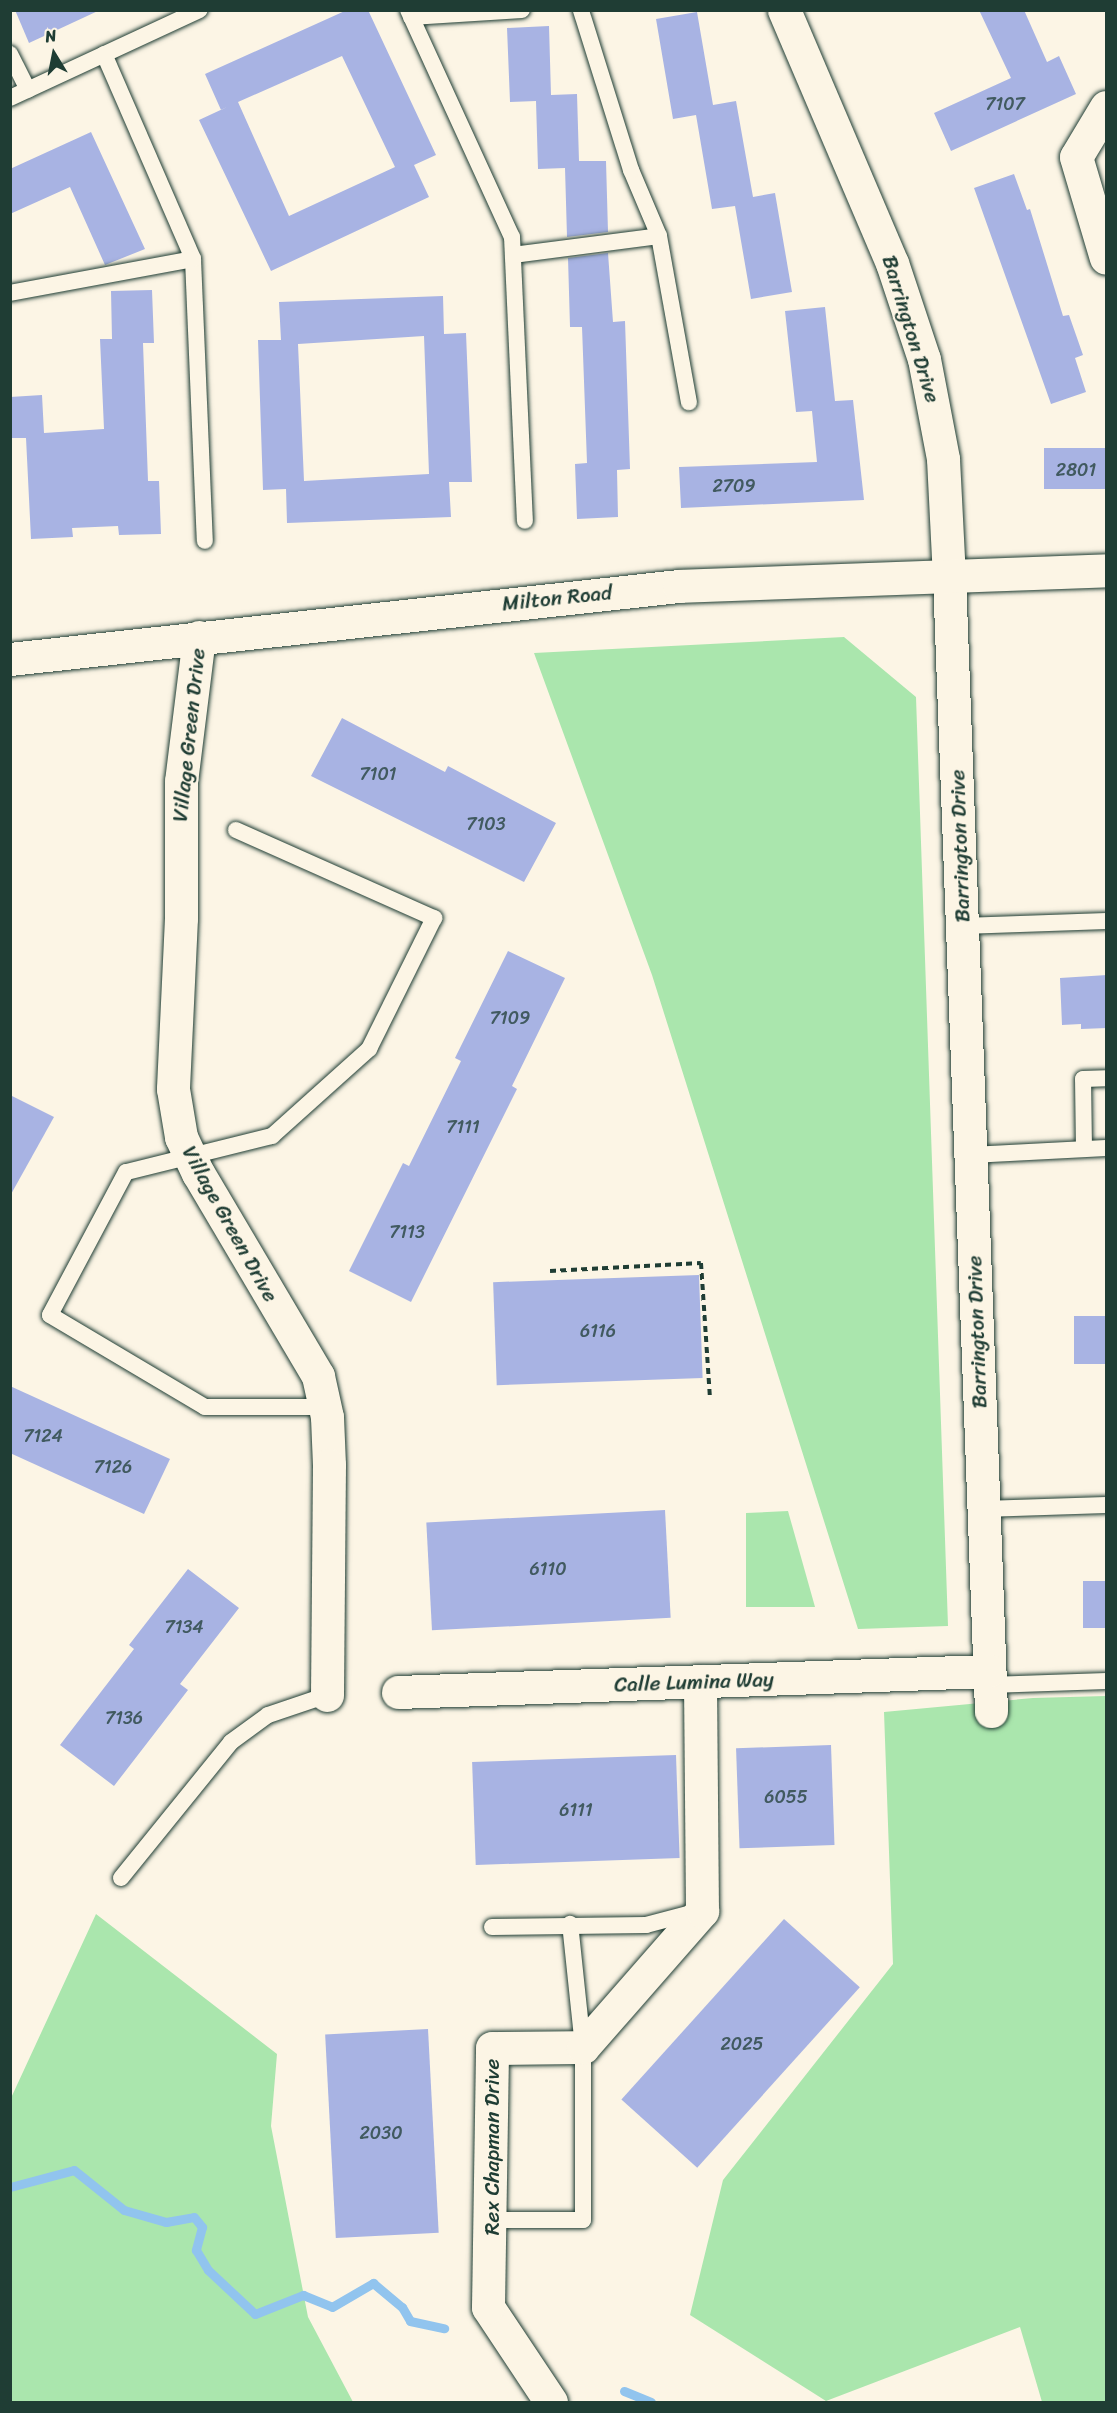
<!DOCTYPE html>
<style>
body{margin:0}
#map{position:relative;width:1117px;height:2413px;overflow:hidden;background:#fcf5e5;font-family:Sriracha,sans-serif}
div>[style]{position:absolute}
.green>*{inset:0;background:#aae6ad}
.stream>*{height:9px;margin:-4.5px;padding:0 4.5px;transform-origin:4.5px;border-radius:4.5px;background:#91c4ee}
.building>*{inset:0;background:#a8b3e3;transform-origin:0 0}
.path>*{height:4px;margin-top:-2px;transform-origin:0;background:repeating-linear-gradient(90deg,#1f3d34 0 6px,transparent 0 10.5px)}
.roads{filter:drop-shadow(0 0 2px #1f3d34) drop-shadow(0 0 2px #1f3d34)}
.lane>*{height:16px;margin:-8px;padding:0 8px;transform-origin:8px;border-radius:8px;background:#fcf5e5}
.street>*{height:33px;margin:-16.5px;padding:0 16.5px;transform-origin:16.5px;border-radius:16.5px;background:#fcf5e5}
.secondary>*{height:33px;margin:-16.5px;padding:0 16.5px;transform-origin:16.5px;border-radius:16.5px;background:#fcf5e5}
span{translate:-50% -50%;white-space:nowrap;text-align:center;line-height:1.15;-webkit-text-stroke:4.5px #fcf5e5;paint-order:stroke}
.number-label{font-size:18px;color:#415a60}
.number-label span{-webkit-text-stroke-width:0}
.street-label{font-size:21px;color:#1f3d34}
.frame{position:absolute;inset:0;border:12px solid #1f3d34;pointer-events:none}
.north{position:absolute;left:24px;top:24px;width:60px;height:60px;-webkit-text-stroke:4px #fcf5e5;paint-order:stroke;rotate:350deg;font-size:16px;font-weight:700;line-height:24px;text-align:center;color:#1f3d34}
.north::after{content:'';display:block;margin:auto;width:21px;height:27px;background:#1f3d34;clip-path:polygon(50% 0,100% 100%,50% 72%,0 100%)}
</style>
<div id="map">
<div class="green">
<i style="clip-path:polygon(844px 637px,916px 697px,948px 1626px,858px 1629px,652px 975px,534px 653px)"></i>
<i style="clip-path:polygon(788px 1511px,815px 1607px,746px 1607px,746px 1513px)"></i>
<i style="clip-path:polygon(1106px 1696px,1106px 2402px,1042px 2402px,1020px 2327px,826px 2401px,690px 2315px,723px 2180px,893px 1964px,884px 1712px,1033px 1698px)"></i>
<i style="clip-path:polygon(96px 1914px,277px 2054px,271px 2126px,308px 2317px,353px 2402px,11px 2402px,11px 2098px)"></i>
</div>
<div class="stream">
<i style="left:10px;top:2187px;width:66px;rotate:-14.9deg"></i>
<i style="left:74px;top:2170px;width:64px;rotate:38.7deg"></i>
<i style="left:124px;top:2210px;width:44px;rotate:15.9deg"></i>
<i style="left:166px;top:2222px;width:28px;rotate:-10deg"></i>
<i style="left:194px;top:2217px;width:13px;rotate:51deg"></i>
<i style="left:202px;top:2227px;width:24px;rotate:105deg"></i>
<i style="left:196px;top:2250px;width:23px;rotate:59deg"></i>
<i style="left:208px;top:2270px;width:64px;rotate:43.1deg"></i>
<i style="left:255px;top:2314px;width:52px;rotate:-21.6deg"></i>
<i style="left:303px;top:2295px;width:31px;rotate:22deg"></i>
<i style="left:332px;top:2307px;width:48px;rotate:-30.3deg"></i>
<i style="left:373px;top:2283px;width:38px;rotate:40deg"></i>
<i style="left:402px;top:2307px;width:16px;rotate:60deg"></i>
<i style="left:410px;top:2321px;width:35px;rotate:12deg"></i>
<i style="left:624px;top:2391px;width:29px;rotate:22deg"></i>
</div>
<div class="building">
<i style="clip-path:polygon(15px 10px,100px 10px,29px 43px)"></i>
<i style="clip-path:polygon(evenodd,347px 10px,368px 10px,436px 155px,414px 165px,429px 197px,271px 271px,199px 120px,227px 107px,221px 110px,205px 74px,347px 10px,342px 56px,395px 167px,289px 216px,238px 102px,342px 56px)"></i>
<i style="clip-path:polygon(979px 10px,1024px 10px,1047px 62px,1059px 56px,1076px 94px,951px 151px,934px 113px,1011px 78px)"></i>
<i style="clip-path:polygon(697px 12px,713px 105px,736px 101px,753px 197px,775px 193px,792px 292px,751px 299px,735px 206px,712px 209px,696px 115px,673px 119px,656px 19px)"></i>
<i style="clip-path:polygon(549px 26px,551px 95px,577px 94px,579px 161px,606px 161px,608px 232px,567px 237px,565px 168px,538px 169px,536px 101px,510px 102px,507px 28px)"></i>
<i style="clip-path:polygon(91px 132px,145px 249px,105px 265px,70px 187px,10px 214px,10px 169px)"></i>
<i style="clip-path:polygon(1014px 174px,1027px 210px,1030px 209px,1063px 316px,1069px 315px,1083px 355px,1075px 358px,1086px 392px,1051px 404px,974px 188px)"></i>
<i style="clip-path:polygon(608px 253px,613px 322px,625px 321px,630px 469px,617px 470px,618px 517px,577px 519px,575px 464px,587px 463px,582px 327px,570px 327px,568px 258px)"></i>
<i style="clip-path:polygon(152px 290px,154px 343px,143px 343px,148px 481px,159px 481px,161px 534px,119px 535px,118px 526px,72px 528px,73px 537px,31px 539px,26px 438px,10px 438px,10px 397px,42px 395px,44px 433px,104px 429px,100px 339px,112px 339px,111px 291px)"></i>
<i style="clip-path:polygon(evenodd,443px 296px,444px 334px,466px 333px,472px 482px,449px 482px,451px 517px,287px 523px,286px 489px,263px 490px,258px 340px,281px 340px,279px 302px,443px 296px,424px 336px,429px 474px,304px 481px,298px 344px,424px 336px)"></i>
<i style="clip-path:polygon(825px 307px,835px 401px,853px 400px,864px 500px,681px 508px,679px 467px,817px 462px,812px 411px,796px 412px,785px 311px)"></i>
<i style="left:1107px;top:448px;width:41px;height:63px;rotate:90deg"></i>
<i style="clip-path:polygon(342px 718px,445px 772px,448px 766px,556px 823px,524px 882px,311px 776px)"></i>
<i style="clip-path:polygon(508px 951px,565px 978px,512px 1086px,517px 1089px,411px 1302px,349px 1271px,403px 1163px,409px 1166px,461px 1061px,455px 1058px)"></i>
<i style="clip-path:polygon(1107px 975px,1107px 1028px,1081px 1029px,1081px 1024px,1062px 1025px,1060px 978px)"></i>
<i style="clip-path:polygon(10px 1095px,54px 1117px,10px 1196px)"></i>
<i style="left:699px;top:1275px;width:103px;height:206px;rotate:88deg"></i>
<i style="left:1074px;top:1316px;width:33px;height:48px"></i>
<i style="clip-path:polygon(10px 1386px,170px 1459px,144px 1514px,10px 1453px)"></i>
<i style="left:665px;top:1510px;width:108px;height:239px;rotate:87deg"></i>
<i style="clip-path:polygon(188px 1569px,239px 1608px,180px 1684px,188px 1690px,114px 1786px,60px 1745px,134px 1649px,129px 1645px)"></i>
<i style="left:1083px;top:1581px;width:24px;height:47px"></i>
<i style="left:831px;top:1745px;width:100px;height:95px;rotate:88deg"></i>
<i style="left:676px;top:1755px;width:103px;height:204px;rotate:88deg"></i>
<i style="left:784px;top:1919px;width:102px;height:243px;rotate:42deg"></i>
<i style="left:428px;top:2029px;width:204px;height:103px;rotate:87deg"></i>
</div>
<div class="path">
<i style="left:550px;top:1271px;width:151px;rotate:-3deg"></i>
<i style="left:701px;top:1263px;width:134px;rotate:86.2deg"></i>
</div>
<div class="roads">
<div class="lane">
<i style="left:408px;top:10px;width:250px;rotate:65.4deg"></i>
<i style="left:512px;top:237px;width:284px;rotate:87.4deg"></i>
<i style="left:411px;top:17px;width:111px;rotate:-3.6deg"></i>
<i style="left:10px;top:54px;width:40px;rotate:63.4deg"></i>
<i style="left:104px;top:54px;width:223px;rotate:66.5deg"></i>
<i style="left:193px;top:259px;width:282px;rotate:87.6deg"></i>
<i style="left:10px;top:98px;width:209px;rotate:-24.9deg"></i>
<i style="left:659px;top:236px;width:169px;rotate:79.8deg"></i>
<i style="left:513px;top:255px;width:147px;rotate:-7.4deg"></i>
<i style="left:659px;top:236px;width:72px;rotate:-113deg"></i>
<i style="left:631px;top:170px;width:168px;rotate:-107.4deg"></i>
<i style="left:10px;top:293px;width:186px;rotate:-10.5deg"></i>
<i style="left:236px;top:830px;width:217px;rotate:24deg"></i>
<i style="left:434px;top:918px;width:146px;rotate:116.4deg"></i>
<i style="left:369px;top:1049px;width:130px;rotate:138.1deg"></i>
<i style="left:272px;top:1136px;width:150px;rotate:166.1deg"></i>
<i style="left:126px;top:1172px;width:162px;rotate:118deg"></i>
<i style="left:50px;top:1315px;width:180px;rotate:30.7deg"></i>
<i style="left:205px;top:1407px;width:120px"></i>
<i style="left:963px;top:926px;width:143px;rotate:-2deg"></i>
<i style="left:1084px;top:1149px;width:70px;rotate:-90.8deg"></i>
<i style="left:1083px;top:1079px;width:23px;rotate:-2deg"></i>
<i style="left:971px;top:1155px;width:135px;rotate:-3deg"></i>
<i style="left:983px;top:1509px;width:123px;rotate:-1.9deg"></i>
<i style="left:990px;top:1685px;width:116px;rotate:-2deg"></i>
<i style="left:121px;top:1878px;width:175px;rotate:-51deg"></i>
<i style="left:231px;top:1742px;width:46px;rotate:-36.1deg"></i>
<i style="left:268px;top:1715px;width:62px;rotate:-18.7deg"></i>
<i style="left:492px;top:1927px;width:154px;rotate:-0.7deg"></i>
<i style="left:646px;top:1925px;width:51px;rotate:-14.9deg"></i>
<i style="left:492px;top:2220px;width:91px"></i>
<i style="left:583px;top:2220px;width:173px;rotate:-90deg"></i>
<i style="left:583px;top:2047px;width:124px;rotate:-96deg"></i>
</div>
<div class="street">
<i style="left:1106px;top:107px;width:58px;rotate:121deg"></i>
<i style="left:1076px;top:157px;width:105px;rotate:73.5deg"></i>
<i style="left:949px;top:576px;width:1136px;rotate:87.88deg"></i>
<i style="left:199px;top:637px;width:145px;rotate:97.1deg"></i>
<i style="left:181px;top:781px;width:137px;rotate:90deg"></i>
<i style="left:181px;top:918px;width:171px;rotate:92.7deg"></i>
<i style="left:173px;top:1089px;width:49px;rotate:80.5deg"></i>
<i style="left:181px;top:1137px;width:40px;rotate:65deg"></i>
<i style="left:198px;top:1173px;width:236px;rotate:59.4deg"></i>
<i style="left:318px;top:1376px;width:42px;rotate:77.6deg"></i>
<i style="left:327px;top:1417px;width:48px;rotate:87.6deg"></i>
<i style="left:329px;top:1465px;width:230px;rotate:90.5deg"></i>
<i style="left:398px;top:1692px;width:591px;rotate:-2.04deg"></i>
<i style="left:551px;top:2402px;width:114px;rotate:-123.6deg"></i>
<i style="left:488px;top:2307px;width:259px;rotate:-89.1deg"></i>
<i style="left:492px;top:2048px;width:91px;rotate:-0.6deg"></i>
<i style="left:583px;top:2047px;width:181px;rotate:-48.8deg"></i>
<i style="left:702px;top:1911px;width:230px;rotate:-90.5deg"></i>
</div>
<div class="secondary">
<i style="left:784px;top:10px;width:275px;rotate:66.9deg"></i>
<i style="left:892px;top:263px;width:101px;rotate:71.6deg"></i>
<i style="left:924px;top:359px;width:102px;rotate:79.2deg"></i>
<i style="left:943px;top:459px;width:117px;rotate:87.1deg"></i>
<i style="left:10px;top:659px;width:673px;rotate:-6.23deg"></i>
<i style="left:679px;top:586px;width:427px;rotate:-2.1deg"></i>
</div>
</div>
<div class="number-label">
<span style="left:1005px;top:104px">7107</span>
<span style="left:1076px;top:470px">2801</span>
<span style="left:734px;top:486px">2709</span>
<span style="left:378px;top:774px">7101</span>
<span style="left:486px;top:824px">7103</span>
<span style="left:510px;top:1018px">7109</span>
<span style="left:463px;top:1127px">7111</span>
<span style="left:407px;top:1232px">7113</span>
<span style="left:598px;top:1331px">6116</span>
<span style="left:43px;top:1436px">7124</span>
<span style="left:113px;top:1467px">7126</span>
<span style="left:548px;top:1569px">6110</span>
<span style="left:184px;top:1627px">7134</span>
<span style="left:124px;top:1718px">7136</span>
<span style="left:786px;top:1797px">6055</span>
<span style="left:576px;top:1810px">6111</span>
<span style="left:742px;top:2044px">2025</span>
<span style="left:381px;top:2133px">2030</span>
</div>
<div class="street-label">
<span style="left:911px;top:329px;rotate:73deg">Barrington Drive</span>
<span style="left:557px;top:598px;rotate:-6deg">Milton Road</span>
<span style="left:189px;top:735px;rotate:-84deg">Village Green Drive</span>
<span style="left:960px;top:846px;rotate:-92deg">Barrington Drive</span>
<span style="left:230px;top:1224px;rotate:61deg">Village Green Drive</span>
<span style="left:977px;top:1332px;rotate:-92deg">Barrington Drive</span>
<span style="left:694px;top:1682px;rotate:-2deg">Calle Lumina Way</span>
<span style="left:492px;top:2147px;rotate:-90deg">Rex Chapman Drive</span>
</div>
<div class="frame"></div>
<div class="north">N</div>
</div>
